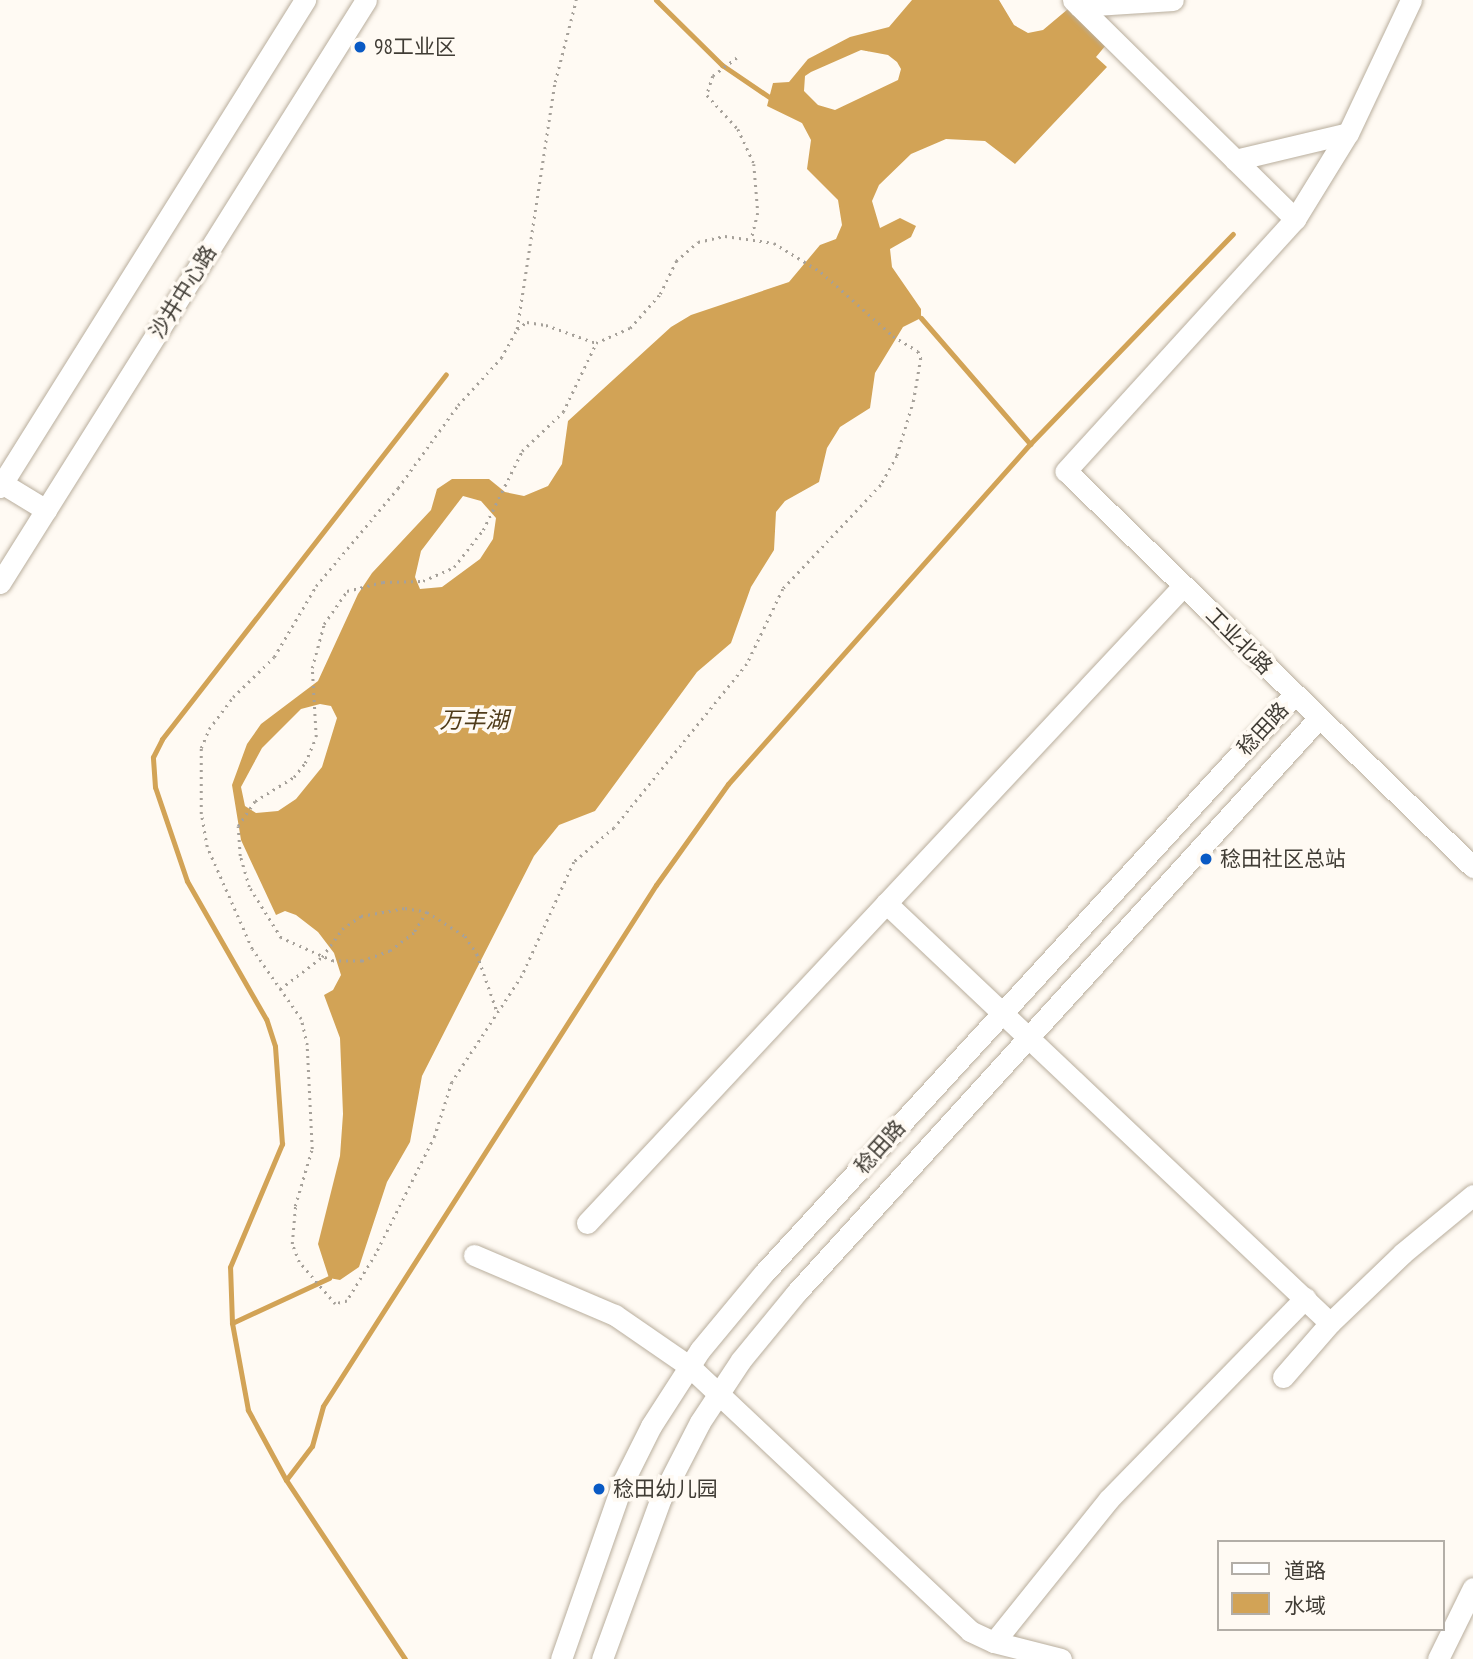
<!DOCTYPE html>
<meta charset="utf-8">
<style>
body{margin:0}
#map{position:relative;width:1473px;height:1659px;overflow:hidden;background:#fffaf3;font-family:"PT Sans Narrow","Noto Sans SC",sans-serif}
div>[style]{position:absolute}
.water>*{inset:0;background:#d2a356}
.stream>*{height:5px;margin:-2.5px;padding:0 2.5px;transform-origin:2.5px;border-radius:2.5px;background:#d2a356}
.path>*{height:2.5px;margin-top:-1.25px;transform-origin:0;background:repeating-linear-gradient(90deg,#a6a19a 0 2px,transparent 0 7px)}
.roads{filter:drop-shadow(0 0 2px #b9ae9d) drop-shadow(0 0 2px #b9ae9d)}
.minor>*{height:21px;margin:-10.5px;padding:0 10.5px;transform-origin:10.5px;border-radius:10.5px;background:#fff}
.dots>*{width:19px;height:19px;translate:-50% -50%;box-sizing:border-box;border:4px solid #fffaf3;border-radius:50%}
span{translate:-50% -50%;white-space:nowrap;text-align:center;line-height:1.15;-webkit-text-stroke:7px #fffaf3;paint-order:stroke}
.poi-label{font-size:21px;color:#403c35}
.left{translate:0 -50%;text-align:left}
.street-label{font-size:21px;color:#403c35}
.water-label{font-size:23px;color:#4f3b19;font-style:italic}
.legend{position:absolute;left:1217px;top:1540px;width:228px;height:91px;box-sizing:border-box;background:#fffaf3;border:2px solid #b3aea7;margin:0;padding:9px 12px;list-style:none;font-size:21px;color:#403c35}
.legend li{display:flex;align-items:center;gap:14px;height:35px}
.legend b{width:35px;border:2px solid #b3aea7}
</style>
<div id="map">
<div class="water">
<i style="clip-path:polygon(evenodd,912px 0,999px 0,1014px 25px,1028px 33px,1043px 30px,1068px 9px,1106px 45px,1096px 57px,1107px 67px,1015px 164px,985px 141px,946px 139px,911px 154px,879px 185px,872px 201px,880px 228px,900px 218px,916px 226px,911px 237px,890px 249px,892px 267px,921px 309px,921px 318px,903px 327px,875px 373px,870px 408px,840px 427px,827px 448px,819px 482px,785px 501px,776px 512px,774px 550px,751px 587px,731px 643px,697px 672px,595px 811px,559px 825px,534px 856px,422px 1076px,410px 1142px,387px 1182px,359px 1267px,340px 1280px,329px 1278px,318px 1244px,340px 1156px,343px 1114px,340px 1038px,324px 995px,333px 990px,341px 975px,334px 953px,318px 932px,296px 915px,285px 911px,276px 915px,241px 840px,232px 785px,247px 744px,261px 724px,318px 681px,358px 594px,372px 573px,431px 510px,437px 489px,452px 479px,489px 479px,505px 492px,524px 496px,548px 486px,562px 464px,568px 421px,671px 327px,691px 315px,789px 282px,820px 245px,836px 239px,842px 225px,838px 200px,807px 169px,811px 140px,802px 123px,767px 106px,773px 83px,789px 82px,808px 59px,850px 37px,889px 27px,912px 0,861px 50px,888px 55px,897px 62px,901px 69px,898px 80px,835px 110px,818px 105px,804px 91px,805px 76px,811px 72px,861px 50px,912px 0,463px 496px,481px 501px,496px 518px,493px 539px,480px 559px,442px 587px,420px 589px,415px 577px,421px 551px,463px 496px,912px 0,320px 704px,331px 706px,337px 718px,322px 767px,296px 799px,278px 811px,256px 813px,245px 806px,241px 787px,262px 748px,301px 709px,320px 704px)"></i>
</div>
<div class="stream">
<i style="left:656px;top:0;width:93px;rotate:44.6deg"></i>
<i style="left:722px;top:65px;width:57px;rotate:34.2deg"></i>
<i style="left:921px;top:318px;width:167px;rotate:49.1deg"></i>
<i style="left:232px;top:1323px;width:107px;rotate:-24.9deg"></i>
<i style="left:286px;top:1480px;width:43px;rotate:-52.6deg"></i>
<i style="left:312px;top:1446px;width:41px;rotate:-74.6deg"></i>
<i style="left:323px;top:1406px;width:618px;rotate:-57.42deg"></i>
<i style="left:656px;top:885px;width:124px;rotate:-54.5deg"></i>
<i style="left:728px;top:784px;width:455px;rotate:-48.4deg"></i>
<i style="left:1030px;top:444px;width:292px;rotate:-46deg"></i>
<i style="left:405px;top:1659px;width:215px;rotate:-123.6deg"></i>
<i style="left:286px;top:1480px;width:80px;rotate:-118.5deg"></i>
<i style="left:248px;top:1410px;width:88px;rotate:-100.4deg"></i>
<i style="left:232px;top:1323px;width:56px;rotate:-92deg"></i>
<i style="left:230px;top:1267px;width:134px;rotate:-67.1deg"></i>
<i style="left:282px;top:1144px;width:98px;rotate:-94.1deg"></i>
<i style="left:275px;top:1046px;width:28px;rotate:-108deg"></i>
<i style="left:266px;top:1019px;width:159px;rotate:-119.8deg"></i>
<i style="left:187px;top:881px;width:99px;rotate:-108.8deg"></i>
<i style="left:155px;top:787px;width:30px;rotate:-94deg"></i>
<i style="left:153px;top:757px;width:20px;rotate:-63deg"></i>
<i style="left:162px;top:739px;width:462px;rotate:-52.1deg"></i>
</div>
<div class="path">
<i style="left:737px;top:58px;width:30px;rotate:143deg"></i>
<i style="left:713px;top:76px;width:20px;rotate:108deg"></i>
<i style="left:707px;top:95px;width:46px;rotate:47.6deg"></i>
<i style="left:738px;top:129px;width:38px;rotate:65deg"></i>
<i style="left:754px;top:164px;width:49px;rotate:85.3deg"></i>
<i style="left:758px;top:213px;width:25px;rotate:104deg"></i>
<i style="left:517px;top:329px;width:12px;rotate:-35deg"></i>
<i style="left:527px;top:322px;width:19px;rotate:9deg"></i>
<i style="left:546px;top:325px;width:53px;rotate:19.8deg"></i>
<i style="left:427px;top:912px;width:25px;rotate:122deg"></i>
<i style="left:414px;top:933px;width:30px;rotate:143deg"></i>
<i style="left:390px;top:951px;width:30px;rotate:160deg"></i>
<i style="left:362px;top:961px;width:29px;rotate:180deg"></i>
<i style="left:333px;top:961px;width:57px;rotate:-156.1deg"></i>
<i style="left:281px;top:938px;width:60px;rotate:-122.1deg"></i>
<i style="left:249px;top:887px;width:32px;rotate:-106deg"></i>
<i style="left:240px;top:856px;width:30px;rotate:-94deg"></i>
<i style="left:238px;top:826px;width:30px;rotate:-56deg"></i>
<i style="left:255px;top:801px;width:46px;rotate:-31.6deg"></i>
<i style="left:294px;top:777px;width:18px;rotate:-52deg"></i>
<i style="left:305px;top:763px;width:28px;rotate:-67deg"></i>
<i style="left:316px;top:737px;width:69px;rotate:-93.3deg"></i>
<i style="left:312px;top:668px;width:46px;rotate:-74.7deg"></i>
<i style="left:324px;top:624px;width:40px;rotate:-55.1deg"></i>
<i style="left:347px;top:591px;width:37px;rotate:-14deg"></i>
<i style="left:383px;top:582px;width:40px;rotate:-1.4deg"></i>
<i style="left:423px;top:581px;width:34px;rotate:-24deg"></i>
<i style="left:454px;top:567px;width:47px;rotate:-51.9deg"></i>
<i style="left:483px;top:530px;width:88px;rotate:-63.7deg"></i>
<i style="left:522px;top:451px;width:57px;rotate:-43.6deg"></i>
<i style="left:563px;top:412px;width:76px;rotate:-64.4deg"></i>
<i style="left:596px;top:343px;width:37px;rotate:-24deg"></i>
<i style="left:630px;top:328px;width:45px;rotate:-48.6deg"></i>
<i style="left:660px;top:294px;width:37px;rotate:-64deg"></i>
<i style="left:676px;top:261px;width:29px;rotate:-41deg"></i>
<i style="left:698px;top:242px;width:28px;rotate:-13deg"></i>
<i style="left:725px;top:236px;width:49px;rotate:8.1deg"></i>
<i style="left:774px;top:243px;width:55px;rotate:31.7deg"></i>
<i style="left:821px;top:272px;width:96px;rotate:41.6deg"></i>
<i style="left:893px;top:336px;width:29px;rotate:31deg"></i>
<i style="left:918px;top:351px;width:8px;rotate:67deg"></i>
<i style="left:921px;top:358px;width:43px;rotate:99.5deg"></i>
<i style="left:914px;top:400px;width:59px;rotate:106.9deg"></i>
<i style="left:897px;top:456px;width:33px;rotate:119deg"></i>
<i style="left:881px;top:485px;width:143px;rotate:133.3deg"></i>
<i style="left:783px;top:589px;width:83px;rotate:115.6deg"></i>
<i style="left:747px;top:664px;width:211px;rotate:129deg"></i>
<i style="left:614px;top:828px;width:52px;rotate:139.6deg"></i>
<i style="left:574px;top:862px;width:125px;rotate:114.5deg"></i>
<i style="left:522px;top:976px;width:127px;rotate:123.4deg"></i>
<i style="left:452px;top:1082px;width:57px;rotate:107.5deg"></i>
<i style="left:435px;top:1136px;width:132px;rotate:116.6deg"></i>
<i style="left:376px;top:1254px;width:55px;rotate:121.7deg"></i>
<i style="left:347px;top:1301px;width:12px;rotate:166deg"></i>
<i style="left:335px;top:1304px;width:55px;rotate:-130.6deg"></i>
<i style="left:299px;top:1262px;width:19px;rotate:-111deg"></i>
<i style="left:292px;top:1244px;width:38px;rotate:-85deg"></i>
<i style="left:295px;top:1206px;width:59px;rotate:-73.4deg"></i>
<i style="left:312px;top:1149px;width:104px;rotate:-92.8deg"></i>
<i style="left:307px;top:1045px;width:27px;rotate:-103deg"></i>
<i style="left:301px;top:1019px;width:85px;rotate:-125deg"></i>
<i style="left:252px;top:949px;width:111px;rotate:-113.8deg"></i>
<i style="left:207px;top:847px;width:34px;rotate:-100deg"></i>
<i style="left:201px;top:814px;width:66px;rotate:-90deg"></i>
<i style="left:201px;top:748px;width:21px;rotate:-67deg"></i>
<i style="left:209px;top:729px;width:40px;rotate:-53deg"></i>
<i style="left:233px;top:697px;width:57px;rotate:-44.3deg"></i>
<i style="left:274px;top:657px;width:82px;rotate:-59.4deg"></i>
<i style="left:316px;top:586px;width:128px;rotate:-50.1deg"></i>
<i style="left:398px;top:488px;width:102px;rotate:-54.1deg"></i>
<i style="left:458px;top:405px;width:64px;rotate:-47.5deg"></i>
<i style="left:501px;top:358px;width:33px;rotate:-61deg"></i>
<i style="left:517px;top:329px;width:250px;rotate:-81.3deg"></i>
<i style="left:555px;top:82px;width:85px;rotate:-75.6deg"></i>
<i style="left:280px;top:989px;width:53px;rotate:-37.3deg"></i>
<i style="left:322px;top:957px;width:34px;rotate:-54deg"></i>
<i style="left:342px;top:929px;width:23px;rotate:-34deg"></i>
<i style="left:361px;top:916px;width:45px;rotate:-10.3deg"></i>
<i style="left:405px;top:908px;width:22px;rotate:10deg"></i>
<i style="left:427px;top:912px;width:45px;rotate:32.3deg"></i>
<i style="left:465px;top:936px;width:22px;rotate:56deg"></i>
<i style="left:477px;top:954px;width:60px;rotate:70.7deg"></i>
</div>
<div class="roads">
<div class="minor">
<i style="left:1073px;top:0;width:312px;rotate:44.6deg"></i>
<i style="left:1411px;top:0;width:147px;rotate:115.3deg"></i>
<i style="left:1348px;top:133px;width:101px;rotate:121.6deg"></i>
<i style="left:1295px;top:219px;width:341px;rotate:132.3deg"></i>
<i style="left:1066px;top:471px;width:568px;rotate:44.22deg"></i>
<i style="left:1079px;top:6px;width:94px;rotate:-3.7deg"></i>
<i style="left:1235px;top:160px;width:116px;rotate:-13.4deg"></i>
<i style="left:0;top:482px;width:54px;rotate:31.3deg"></i>
<i style="left:0;top:487px;width:575px;rotate:-57.94deg"></i>
<i style="left:0;top:583px;width:688px;rotate:-57.88deg"></i>
<i style="left:886px;top:903px;width:611px;rotate:43.41deg"></i>
<i style="left:587px;top:1223px;width:872px;rotate:-46.9deg"></i>
<i style="left:474px;top:1255px;width:153px;rotate:23.1deg"></i>
<i style="left:615px;top:1315px;width:90px;rotate:34.6deg"></i>
<i style="left:689px;top:1366px;width:386px;rotate:43.3deg"></i>
<i style="left:970px;top:1631px;width:26px;rotate:25deg"></i>
<i style="left:994px;top:1642px;width:69px;rotate:14.2deg"></i>
<i style="left:1283px;top:1377px;width:72px;rotate:-49deg"></i>
<i style="left:1330px;top:1323px;width:101px;rotate:-43.8deg"></i>
<i style="left:1403px;top:1253px;width:91px;rotate:-39.6deg"></i>
<i style="left:994px;top:1642px;width:184px;rotate:-51.2deg"></i>
<i style="left:1109px;top:1499px;width:281px;rotate:-45.7deg"></i>
<i style="left:561px;top:1659px;width:188px;rotate:-70.7deg"></i>
<i style="left:623px;top:1482px;width:63px;rotate:-63.4deg"></i>
<i style="left:651px;top:1426px;width:90px;rotate:-57.2deg"></i>
<i style="left:700px;top:1350px;width:100px;rotate:-50.3deg"></i>
<i style="left:764px;top:1273px;width:784px;rotate:-47.48deg"></i>
<i style="left:602px;top:1659px;width:171px;rotate:-69.9deg"></i>
<i style="left:661px;top:1498px;width:85px;rotate:-62.8deg"></i>
<i style="left:700px;top:1422px;width:74px;rotate:-56.5deg"></i>
<i style="left:741px;top:1360px;width:87px;rotate:-50.6deg"></i>
<i style="left:796px;top:1293px;width:776px;rotate:-47.72deg"></i>
<i style="left:1438px;top:1659px;width:79px;rotate:-63.8deg"></i>
</div>
</div>
<div class="dots">
<i style="left:360px;top:47px;background:#0a5ac4"></i>
<i style="left:1206px;top:859px;background:#0a5ac4"></i>
<i style="left:599px;top:1489px;background:#0a5ac4"></i>
</div>
<div class="poi-label">
<span class="left" style="left:374px;top:47px">98工业区</span>
<span class="left" style="left:1220px;top:859px">稔田社区总站</span>
<span class="left" style="left:613px;top:1489px">稔田幼儿园</span>
</div>
<div class="street-label">
<span style="left:183px;top:292px;rotate:-58deg">沙井中心路</span>
<span style="left:1239px;top:641px;rotate:45deg">工业北路</span>
<span style="left:1263px;top:729px;rotate:-47deg">稔田路</span>
<span style="left:880px;top:1147px;rotate:-48deg">稔田路</span>
</div>
<div class="water-label">
<span style="left:474px;top:720px">万丰湖</span>
</div>
<ul class="legend">
<li><b style="height:9px;background:#fff"></b>道路</li>
<li><b style="height:19px;background:#d2a356"></b>水域</li>
</ul>
</div>
